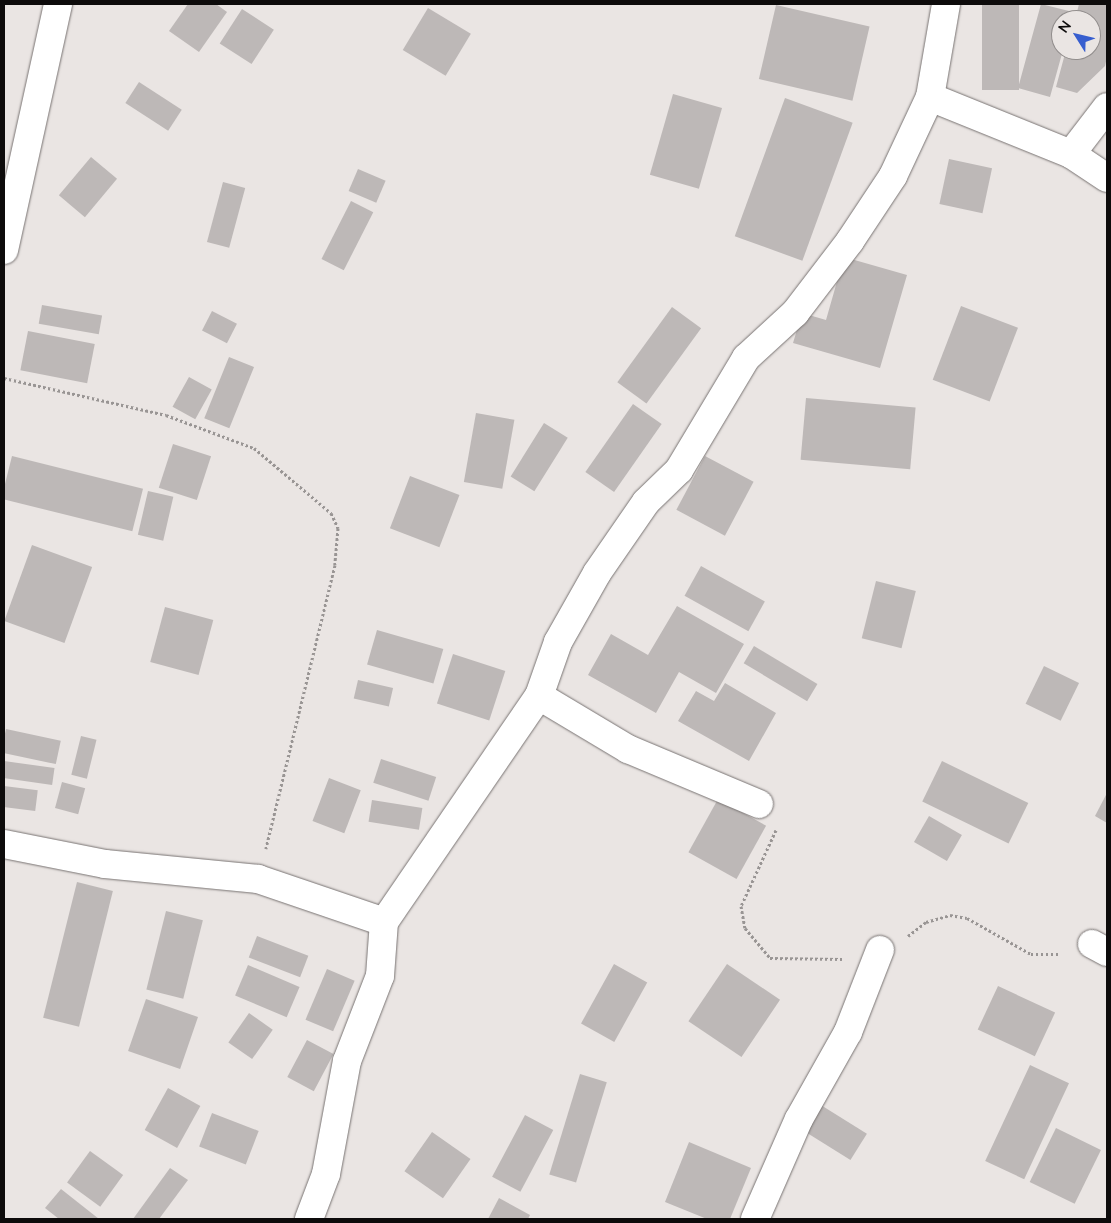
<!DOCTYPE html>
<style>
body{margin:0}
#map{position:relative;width:1111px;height:1223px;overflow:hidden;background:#eae5e3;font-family:Lato,sans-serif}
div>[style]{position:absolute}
.building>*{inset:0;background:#bdb8b7;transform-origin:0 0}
.path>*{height:3px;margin-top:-1.5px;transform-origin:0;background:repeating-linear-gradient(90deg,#999594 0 2.5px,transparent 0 5px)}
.roads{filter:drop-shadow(0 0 1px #787372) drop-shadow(0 0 1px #787372)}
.minor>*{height:28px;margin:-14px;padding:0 14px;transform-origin:14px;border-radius:14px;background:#fff}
span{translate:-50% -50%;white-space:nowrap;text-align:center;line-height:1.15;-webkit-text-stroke:4px #eae5e3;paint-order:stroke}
.frame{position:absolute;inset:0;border:5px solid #0d0b0b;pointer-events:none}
.north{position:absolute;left:1051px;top:10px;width:50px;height:50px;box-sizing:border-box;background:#eae5e3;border:1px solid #928e8d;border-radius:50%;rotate:306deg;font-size:14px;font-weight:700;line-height:20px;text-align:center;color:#0d0b0b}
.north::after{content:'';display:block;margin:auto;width:18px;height:22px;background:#375ecf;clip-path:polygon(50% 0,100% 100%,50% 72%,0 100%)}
</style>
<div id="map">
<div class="building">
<i style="clip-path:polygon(188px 4px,216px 4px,227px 12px,199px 52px,169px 31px)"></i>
<i style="left:982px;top:4px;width:37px;height:86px"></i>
<i style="clip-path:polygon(1041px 4px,1073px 12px,1071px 20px,1061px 20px,1063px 50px,1050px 97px,1018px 88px)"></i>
<i style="clip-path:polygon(1079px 4px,1107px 4px,1107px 57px,1105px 66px,1077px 93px,1056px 87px,1066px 50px,1091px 50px,1091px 20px,1075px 20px)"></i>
<i style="left:776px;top:5px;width:96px;height:76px;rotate:13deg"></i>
<i style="left:428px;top:8px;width:50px;height:49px;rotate:31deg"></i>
<i style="left:242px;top:9px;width:38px;height:41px;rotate:33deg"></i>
<i style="left:139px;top:82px;width:51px;height:25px;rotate:33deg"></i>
<i style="left:673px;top:94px;width:51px;height:84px;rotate:16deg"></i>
<i style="left:785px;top:98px;width:72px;height:147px;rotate:20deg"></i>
<i style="left:91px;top:157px;width:34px;height:50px;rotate:40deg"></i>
<i style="left:949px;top:159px;width:44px;height:46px;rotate:12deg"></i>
<i style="left:358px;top:169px;width:30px;height:24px;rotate:23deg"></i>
<i style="left:223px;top:182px;width:23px;height:62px;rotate:15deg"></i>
<i style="left:351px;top:201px;width:25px;height:65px;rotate:27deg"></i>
<i style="clip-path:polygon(844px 257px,907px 275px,880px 368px,793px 343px,802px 313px,826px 320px)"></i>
<i style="left:42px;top:305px;width:61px;height:19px;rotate:10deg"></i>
<i style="left:961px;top:306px;width:61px;height:79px;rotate:21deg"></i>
<i style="left:672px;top:307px;width:36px;height:93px;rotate:36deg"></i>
<i style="left:212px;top:311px;width:28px;height:22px;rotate:27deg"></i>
<i style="left:28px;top:331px;width:68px;height:40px;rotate:11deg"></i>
<i style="left:229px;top:357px;width:27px;height:66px;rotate:22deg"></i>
<i style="left:189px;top:377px;width:26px;height:34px;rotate:29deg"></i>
<i style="left:806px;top:398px;width:110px;height:62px;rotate:5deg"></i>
<i style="left:633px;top:404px;width:35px;height:83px;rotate:35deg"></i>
<i style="left:476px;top:413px;width:39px;height:70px;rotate:10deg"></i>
<i style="left:544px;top:423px;width:28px;height:63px;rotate:32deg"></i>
<i style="left:173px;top:444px;width:40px;height:46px;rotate:18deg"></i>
<i style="left:12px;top:456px;width:135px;height:44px;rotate:14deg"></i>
<i style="left:705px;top:456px;width:55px;height:61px;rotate:28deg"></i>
<i style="left:410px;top:476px;width:53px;height:56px;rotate:21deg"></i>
<i style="left:148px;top:491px;width:26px;height:45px;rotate:13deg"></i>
<i style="left:32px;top:545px;width:64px;height:81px;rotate:20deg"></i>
<i style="left:701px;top:566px;width:73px;height:34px;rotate:29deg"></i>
<i style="left:876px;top:581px;width:41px;height:59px;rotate:14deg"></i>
<i style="clip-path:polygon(677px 606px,744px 644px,716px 693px,679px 672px,656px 713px,588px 675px,611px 634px,648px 655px)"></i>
<i style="left:165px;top:607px;width:50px;height:57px;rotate:15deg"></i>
<i style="left:377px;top:630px;width:69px;height:36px;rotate:16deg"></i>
<i style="left:754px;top:646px;width:74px;height:20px;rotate:31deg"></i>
<i style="left:453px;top:654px;width:55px;height:52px;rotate:18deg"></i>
<i style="left:1044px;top:666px;width:39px;height:42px;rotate:26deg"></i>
<i style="left:358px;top:680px;width:36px;height:19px;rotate:13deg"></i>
<i style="clip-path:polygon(725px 683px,776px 713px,749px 761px,678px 721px,696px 691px,714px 701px)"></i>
<i style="left:6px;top:729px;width:56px;height:24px;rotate:12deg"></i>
<i style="left:81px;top:736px;width:16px;height:40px;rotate:14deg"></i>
<i style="left:381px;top:759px;width:58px;height:25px;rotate:18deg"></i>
<i style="left:4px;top:761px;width:51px;height:17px;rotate:8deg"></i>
<i style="left:942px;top:761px;width:96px;height:45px;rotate:26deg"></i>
<i style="left:329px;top:778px;width:34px;height:46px;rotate:21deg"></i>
<i style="left:62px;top:782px;width:24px;height:27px;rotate:15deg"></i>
<i style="left:4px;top:786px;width:34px;height:21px;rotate:7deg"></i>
<i style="clip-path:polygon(1107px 793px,1107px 823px,1095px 816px)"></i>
<i style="left:718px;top:799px;width:55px;height:61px;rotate:29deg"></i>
<i style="left:372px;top:800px;width:51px;height:22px;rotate:9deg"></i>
<i style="left:929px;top:816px;width:38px;height:30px;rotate:30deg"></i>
<i style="left:77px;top:882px;width:37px;height:140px;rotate:14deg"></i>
<i style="left:166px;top:911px;width:38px;height:81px;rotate:14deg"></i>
<i style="left:257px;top:936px;width:55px;height:23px;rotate:21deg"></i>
<i style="left:614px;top:964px;width:38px;height:68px;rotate:29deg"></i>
<i style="left:727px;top:964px;width:64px;height:69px;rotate:34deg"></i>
<i style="left:248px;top:965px;width:56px;height:33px;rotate:23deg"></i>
<i style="left:327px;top:969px;width:30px;height:55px;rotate:23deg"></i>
<i style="left:998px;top:986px;width:63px;height:48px;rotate:25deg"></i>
<i style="left:146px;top:999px;width:55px;height:55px;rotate:19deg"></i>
<i style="left:249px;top:1013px;width:29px;height:36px;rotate:35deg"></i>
<i style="left:307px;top:1040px;width:30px;height:42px;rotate:28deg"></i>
<i style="left:1030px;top:1065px;width:43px;height:106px;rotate:25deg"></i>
<i style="left:580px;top:1074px;width:28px;height:105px;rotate:17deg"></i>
<i style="left:168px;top:1088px;width:37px;height:48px;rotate:29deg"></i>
<i style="left:816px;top:1102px;width:60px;height:31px;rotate:32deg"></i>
<i style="left:212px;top:1113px;width:50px;height:36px;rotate:21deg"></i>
<i style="left:525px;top:1115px;width:32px;height:70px;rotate:28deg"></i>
<i style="left:1056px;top:1128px;width:50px;height:60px;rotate:26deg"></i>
<i style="left:432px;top:1132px;width:47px;height:48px;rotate:35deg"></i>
<i style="clip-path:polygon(689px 1142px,751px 1168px,730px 1219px,707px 1219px,665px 1202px)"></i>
<i style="left:90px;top:1151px;width:41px;height:39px;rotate:36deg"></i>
<i style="clip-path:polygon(170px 1168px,188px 1180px,159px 1219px,133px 1219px)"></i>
<i style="clip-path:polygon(61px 1189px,99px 1219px,59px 1219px,45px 1208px)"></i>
<i style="clip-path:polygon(499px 1198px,530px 1215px,528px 1219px,488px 1219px)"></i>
</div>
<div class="path">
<i style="left:4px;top:378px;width:166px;rotate:12.9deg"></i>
<i style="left:166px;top:415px;width:94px;rotate:20.6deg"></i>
<i style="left:254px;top:448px;width:101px;rotate:40.2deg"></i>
<i style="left:331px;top:513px;width:17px;rotate:65deg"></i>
<i style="left:338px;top:528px;width:37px;rotate:95deg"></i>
<i style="left:335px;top:565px;width:292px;rotate:103.7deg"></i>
<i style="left:776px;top:830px;width:84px;rotate:114.7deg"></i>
<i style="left:741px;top:906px;width:22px;rotate:80deg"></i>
<i style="left:745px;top:928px;width:39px;rotate:50deg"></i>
<i style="left:770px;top:958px;width:72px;rotate:0.8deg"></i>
<i style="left:908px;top:936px;width:23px;rotate:-38deg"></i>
<i style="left:926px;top:922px;width:25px;rotate:-16deg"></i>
<i style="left:950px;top:915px;width:17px;rotate:10deg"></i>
<i style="left:967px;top:918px;width:73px;rotate:29.4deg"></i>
<i style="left:1031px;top:954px;width:30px"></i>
</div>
<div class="roads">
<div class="minor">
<i style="left:930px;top:97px;width:94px;rotate:-80.2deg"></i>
<i style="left:1071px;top:154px;width:59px;rotate:-52.5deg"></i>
<i style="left:4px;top:250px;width:252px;rotate:-77.6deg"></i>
<i style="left:539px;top:696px;width:104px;rotate:30.8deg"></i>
<i style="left:628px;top:749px;width:142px;rotate:22.8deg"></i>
<i style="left:4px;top:844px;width:103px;rotate:11.2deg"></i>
<i style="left:105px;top:864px;width:154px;rotate:5.6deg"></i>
<i style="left:258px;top:879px;width:133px;rotate:18.8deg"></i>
<i style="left:1092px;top:944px;width:17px;rotate:28deg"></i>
<i style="left:309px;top:1219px;width:48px;rotate:-69.3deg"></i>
<i style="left:326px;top:1174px;width:115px;rotate:-79.5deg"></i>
<i style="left:347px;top:1061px;width:91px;rotate:-68.8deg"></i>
<i style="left:380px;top:976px;width:54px;rotate:-85.8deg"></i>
<i style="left:384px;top:922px;width:274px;rotate:-55.6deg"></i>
<i style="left:539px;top:696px;width:57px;rotate:-70.6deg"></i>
<i style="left:558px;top:642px;width:79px;rotate:-60.5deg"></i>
<i style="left:597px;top:573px;width:86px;rotate:-55.4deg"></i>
<i style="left:646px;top:502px;width:46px;rotate:-44.1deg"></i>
<i style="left:679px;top:470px;width:131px;rotate:-59.1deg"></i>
<i style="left:746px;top:358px;width:67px;rotate:-42.6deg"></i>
<i style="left:795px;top:313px;width:91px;rotate:-52.6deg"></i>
<i style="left:850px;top:241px;width:78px;rotate:-56.5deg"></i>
<i style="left:893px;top:176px;width:87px;rotate:-64.9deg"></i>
<i style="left:930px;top:97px;width:152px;rotate:22deg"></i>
<i style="left:1071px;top:154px;width:43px;rotate:33.7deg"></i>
<i style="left:755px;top:1219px;width:109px;rotate:-66.3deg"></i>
<i style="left:799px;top:1119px;width:100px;rotate:-60.6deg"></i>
<i style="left:848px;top:1032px;width:88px;rotate:-68.7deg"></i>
</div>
</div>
<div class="frame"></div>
<div class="north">N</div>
</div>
